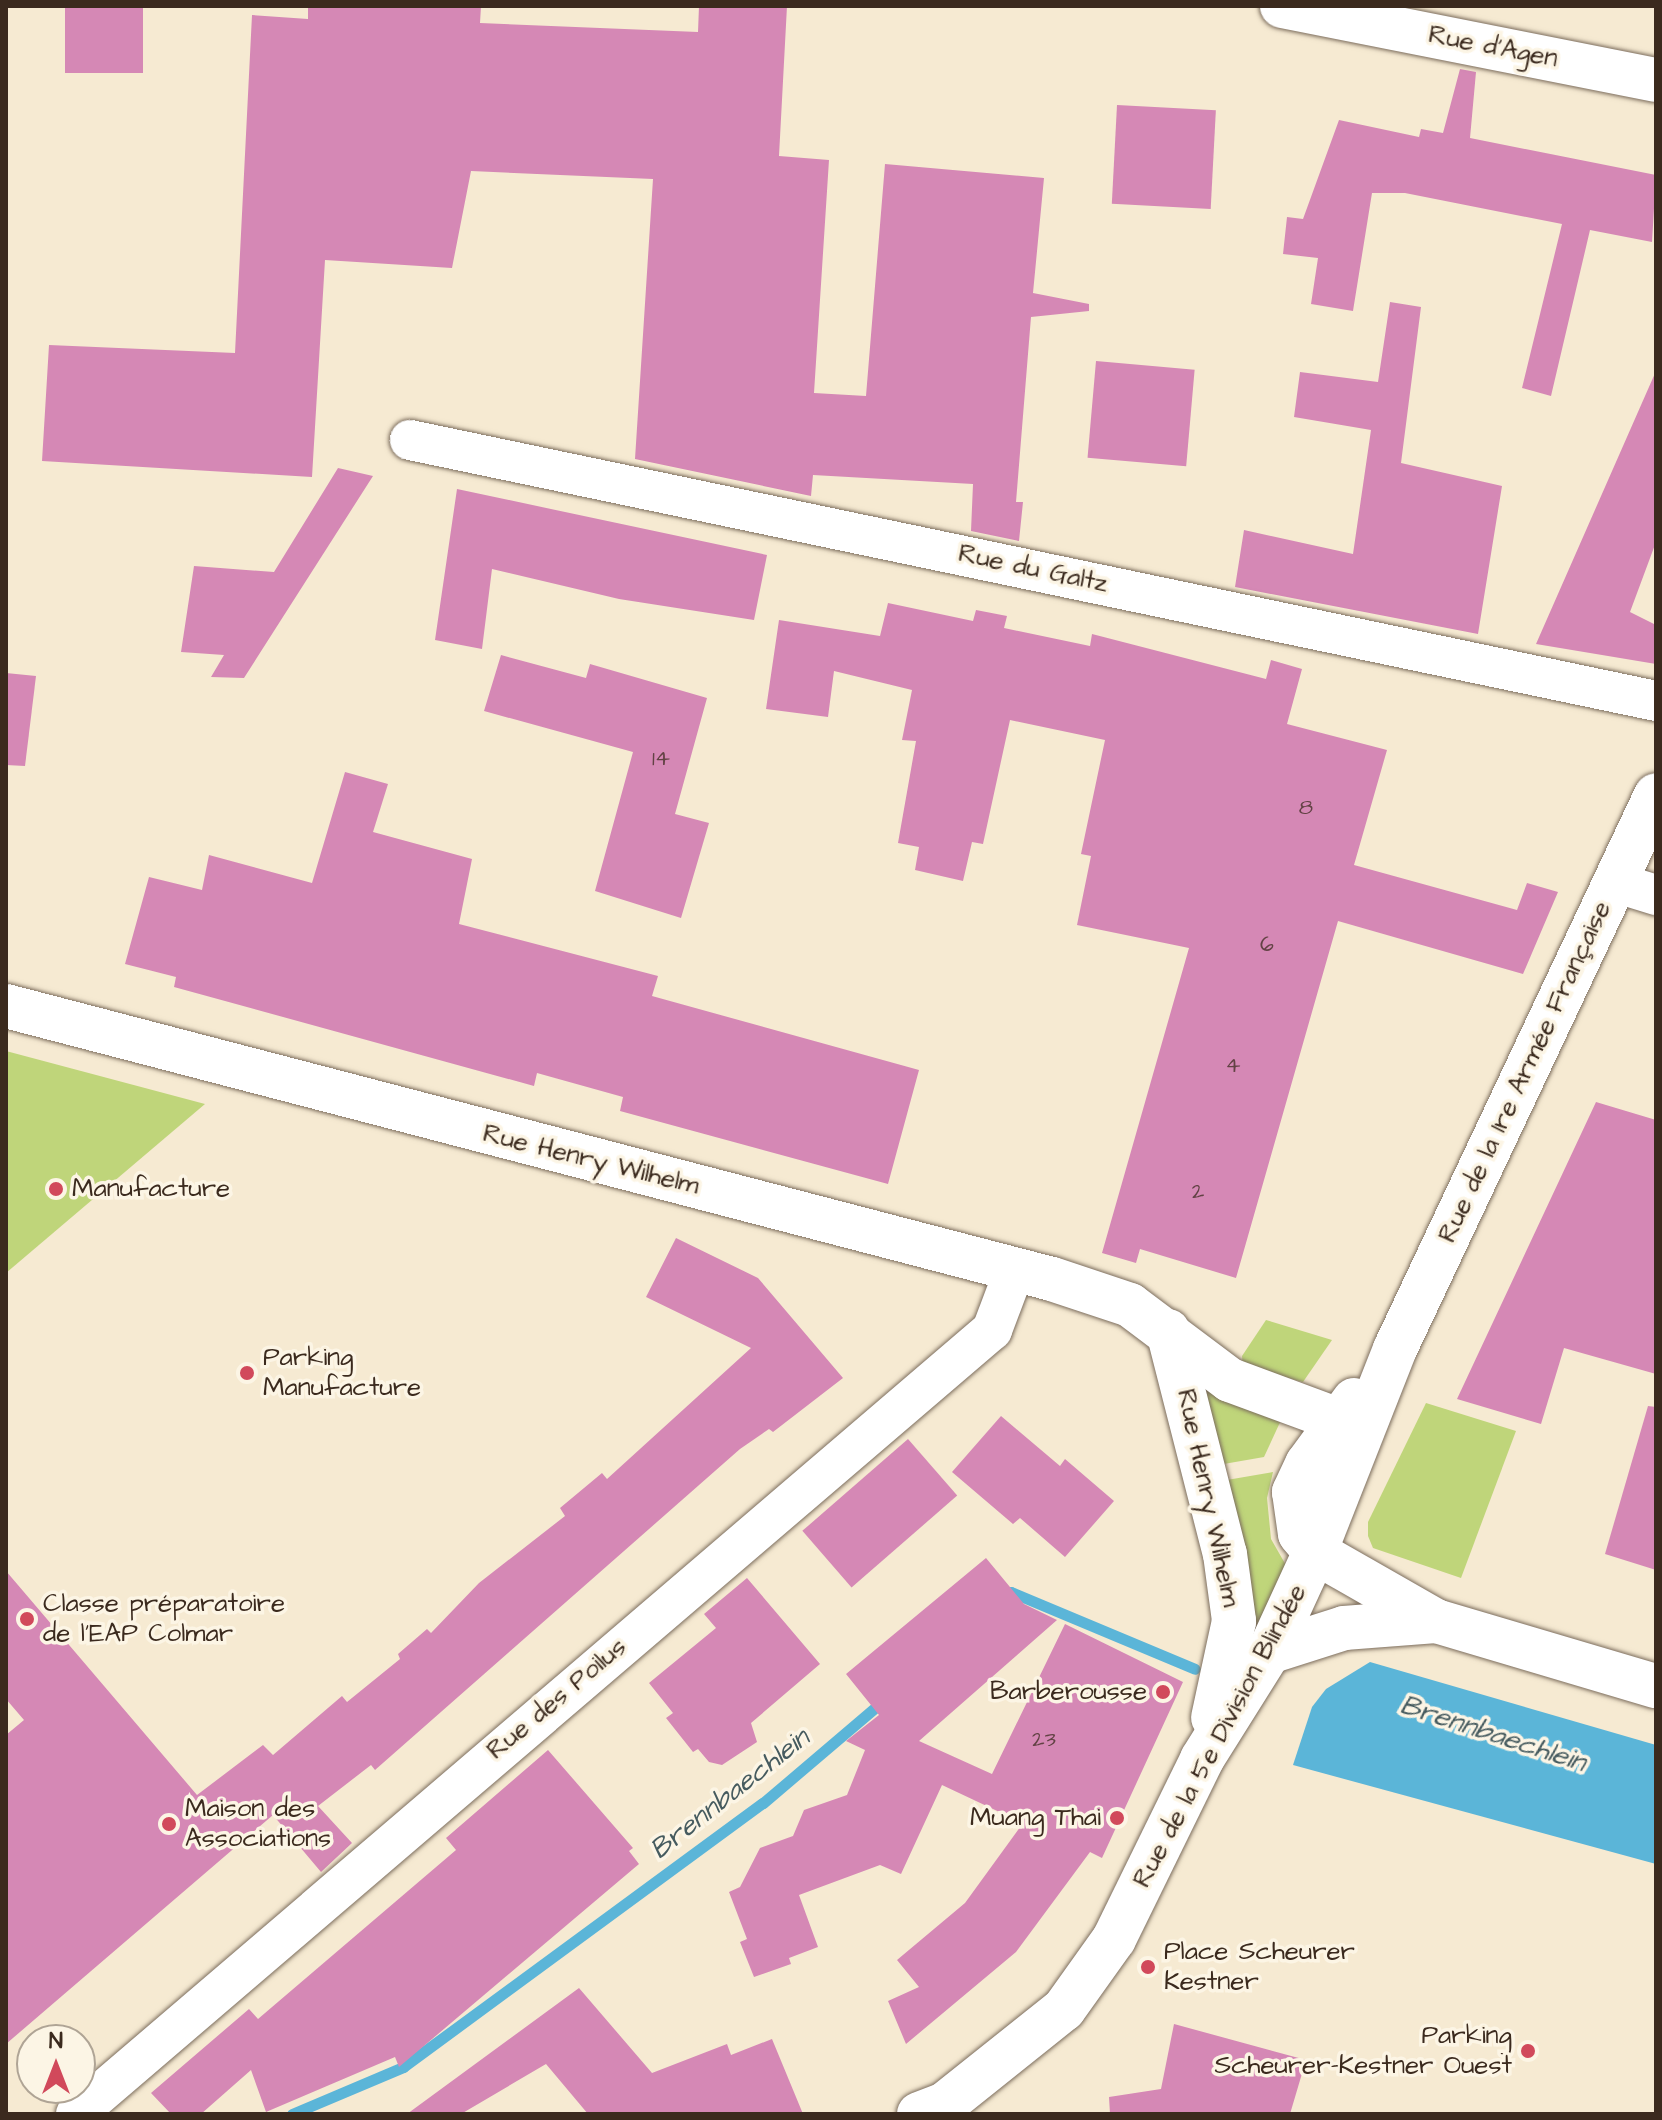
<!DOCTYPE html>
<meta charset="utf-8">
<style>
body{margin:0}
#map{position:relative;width:1662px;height:2120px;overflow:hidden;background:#f6ead2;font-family:"Architects Daughter",sans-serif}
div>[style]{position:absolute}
.green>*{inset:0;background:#bfd57a}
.water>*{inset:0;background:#5bb5d8}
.stream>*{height:11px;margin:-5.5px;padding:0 5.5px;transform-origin:5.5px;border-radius:5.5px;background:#5bb5d8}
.building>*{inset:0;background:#d588b5;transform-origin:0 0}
.roads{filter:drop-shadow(0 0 2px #7c6d5d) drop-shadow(0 0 2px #7c6d5d)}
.street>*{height:40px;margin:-20px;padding:0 20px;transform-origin:20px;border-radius:20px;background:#fff}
.secondary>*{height:44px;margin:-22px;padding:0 22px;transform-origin:22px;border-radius:22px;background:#fff}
.dots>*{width:22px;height:22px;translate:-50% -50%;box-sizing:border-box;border:4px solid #fcf5e5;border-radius:50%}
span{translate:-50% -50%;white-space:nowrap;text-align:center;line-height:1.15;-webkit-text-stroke:7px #fcf5e5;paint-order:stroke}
.number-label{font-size:22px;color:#624244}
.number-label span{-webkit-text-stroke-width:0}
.street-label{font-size:26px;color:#3b2a1e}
.poi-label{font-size:26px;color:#3b2a1e}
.left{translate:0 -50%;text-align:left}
.right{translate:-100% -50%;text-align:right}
.water-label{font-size:28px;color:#465b5f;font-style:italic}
.frame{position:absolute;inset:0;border:8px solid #3b2a1e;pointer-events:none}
.north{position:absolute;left:16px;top:2024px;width:80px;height:80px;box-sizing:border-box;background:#fcf5e5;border:2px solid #afa495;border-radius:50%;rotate:0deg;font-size:22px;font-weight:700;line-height:32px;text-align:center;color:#3b2a1e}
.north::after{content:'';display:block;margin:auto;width:28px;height:36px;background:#d1495b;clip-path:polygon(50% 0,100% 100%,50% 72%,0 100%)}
</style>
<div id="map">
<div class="green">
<i style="clip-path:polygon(6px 1051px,205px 1104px,6px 1273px)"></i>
<i style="clip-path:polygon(1266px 1320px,1332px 1340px,1303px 1382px,1243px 1366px,1242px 1356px)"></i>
<i style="clip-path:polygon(1202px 1385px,1282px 1418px,1264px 1457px,1218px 1465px)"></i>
<i style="clip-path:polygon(1426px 1403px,1516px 1431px,1461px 1578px,1373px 1548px,1368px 1536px,1368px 1522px)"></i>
<i style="clip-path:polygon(1273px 1472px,1267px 1498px,1271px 1539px,1287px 1567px,1251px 1645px,1221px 1481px)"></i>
</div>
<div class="water">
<i style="clip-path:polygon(1370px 1662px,1656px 1745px,1656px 1864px,1293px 1765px,1312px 1707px,1326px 1689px)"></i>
</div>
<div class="stream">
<i style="left:1006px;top:1597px;width:7px;rotate:-45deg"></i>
<i style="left:1011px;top:1592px;width:199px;rotate:22.7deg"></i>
<i style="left:292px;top:2114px;width:121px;rotate:-22.9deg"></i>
<i style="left:403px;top:2067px;width:446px;rotate:-36.3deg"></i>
<i style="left:763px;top:1803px;width:157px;rotate:-40.4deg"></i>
</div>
<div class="building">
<i style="left:65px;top:6px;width:78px;height:67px"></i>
<i style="clip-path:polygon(308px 6px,481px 6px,480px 23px,698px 32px,699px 6px,787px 6px,779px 156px,829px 160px,814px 393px,866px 396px,885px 164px,1044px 178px,1033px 293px,1089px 304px,1089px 311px,1031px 317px,1016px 502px,1023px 502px,1019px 541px,971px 531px,973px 484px,813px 475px,811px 496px,635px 459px,653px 179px,471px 171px,452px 268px,325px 260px,312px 477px,42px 461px,49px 345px,235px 353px,252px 15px,308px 19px)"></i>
<i style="clip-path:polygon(1460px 69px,1476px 72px,1470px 138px,1656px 175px,1652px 242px,1590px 230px,1551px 396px,1522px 388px,1562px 224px,1405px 193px,1372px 193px,1353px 311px,1311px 304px,1318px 258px,1283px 254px,1287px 217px,1303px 219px,1339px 120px,1419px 137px,1421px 129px,1443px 133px)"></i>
<i style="left:1117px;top:105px;width:99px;height:99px;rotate:3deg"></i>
<i style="clip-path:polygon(1390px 302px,1421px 307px,1401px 463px,1502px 486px,1478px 634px,1235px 587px,1244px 530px,1353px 554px,1371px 430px,1294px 417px,1300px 372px,1378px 382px)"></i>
<i style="left:1096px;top:361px;width:99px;height:97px;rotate:5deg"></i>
<i style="clip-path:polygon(1656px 371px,1656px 542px,1630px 612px,1656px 625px,1656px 664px,1536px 644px)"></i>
<i style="clip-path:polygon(338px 468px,373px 476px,244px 678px,211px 677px,224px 655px,181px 652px,194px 566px,274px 572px)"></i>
<i style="clip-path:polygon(457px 489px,767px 555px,754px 620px,619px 599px,492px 569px,482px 649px,435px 640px)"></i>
<i style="clip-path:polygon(888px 603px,973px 621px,976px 610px,1007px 616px,1004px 628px,1090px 646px,1092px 634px,1266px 679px,1271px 660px,1302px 669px,1287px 724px,1387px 750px,1354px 865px,1517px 910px,1527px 883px,1558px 892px,1523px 974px,1338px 921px,1236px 1278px,1140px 1249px,1136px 1263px,1102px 1253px,1189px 948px,1077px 925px,1091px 856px,1081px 854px,1105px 740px,1010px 720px,983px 844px,972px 842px,963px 881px,915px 870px,919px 847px,898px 843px,916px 741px,902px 740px,912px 690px,834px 671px,828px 717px,766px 709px,779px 620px,880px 636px)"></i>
<i style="clip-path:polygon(501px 655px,586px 678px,590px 664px,707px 698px,675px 814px,709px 823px,681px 918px,595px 891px,633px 752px,484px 711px)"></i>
<i style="clip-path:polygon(6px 673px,36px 676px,25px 766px,6px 765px)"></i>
<i style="clip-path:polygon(345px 772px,388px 784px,373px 832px,472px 859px,459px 924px,658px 976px,652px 996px,919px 1070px,888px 1184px,620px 1111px,623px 1097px,537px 1073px,534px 1086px,174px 987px,176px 977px,125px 964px,149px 877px,202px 890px,209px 855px,312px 883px)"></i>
<i style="clip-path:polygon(1596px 1102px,1656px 1120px,1656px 1374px,1564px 1348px,1541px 1424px,1457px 1399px)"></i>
<i style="clip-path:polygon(676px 1238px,758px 1278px,843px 1378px,773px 1432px,769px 1429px,740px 1449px,375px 1770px,371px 1765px,318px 1806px,352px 1843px,321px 1872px,273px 1815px,6px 2044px,6px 1735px,24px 1720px,6px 1699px,6px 1571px,197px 1795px,263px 1745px,273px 1755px,342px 1696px,347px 1702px,400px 1659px,398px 1654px,427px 1629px,431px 1633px,479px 1583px,565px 1516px,560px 1508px,602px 1473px,607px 1479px,751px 1348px,646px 1297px)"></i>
<i style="clip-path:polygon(1648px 1406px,1656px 1407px,1656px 1570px,1605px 1554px)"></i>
<i style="clip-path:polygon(1001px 1416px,1060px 1466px,1065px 1459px,1114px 1501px,1065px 1557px,1020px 1518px,1013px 1524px,952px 1472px)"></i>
<i style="left:908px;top:1439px;width:75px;height:140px;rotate:49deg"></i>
<i style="clip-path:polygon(986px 1558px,1024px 1604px,1057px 1620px,919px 1741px,992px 1774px,1065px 1624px,1183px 1682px,1102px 1858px,1090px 1852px,1016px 1952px,906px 2044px,888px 2001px,919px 1987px,897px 1960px,965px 1903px,1023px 1823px,942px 1785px,901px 1874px,880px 1865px,799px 1895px,818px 1947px,789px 1958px,791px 1964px,754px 1977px,740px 1942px,747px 1939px,729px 1892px,740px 1887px,760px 1848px,793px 1836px,804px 1810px,847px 1795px,865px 1750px,846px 1741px,879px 1715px,846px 1674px)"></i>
<i style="clip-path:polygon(747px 1578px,820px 1664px,751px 1723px,757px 1742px,722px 1765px,709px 1762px,698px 1749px,693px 1752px,666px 1718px,673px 1713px,649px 1683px,716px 1628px,704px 1614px)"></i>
<i style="clip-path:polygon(548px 1750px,633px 1848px,629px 1851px,639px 1864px,399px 2067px,395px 2057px,266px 2112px,251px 2070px,201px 2114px,171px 2114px,151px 2093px,249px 2009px,258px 2019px,456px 1850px,446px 1838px)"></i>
<i style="clip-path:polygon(579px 1988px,652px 2073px,727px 2044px,731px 2055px,772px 2039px,803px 2114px,588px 2114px,546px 2064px,461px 2114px,407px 2114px)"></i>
<i style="clip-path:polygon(1174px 2024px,1306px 2060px,1290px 2114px,1110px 2114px,1109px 2097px,1161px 2089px)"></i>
</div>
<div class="roads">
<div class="street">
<i style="left:410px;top:440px;width:1273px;rotate:11.83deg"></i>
<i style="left:1614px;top:882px;width:44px;rotate:17.2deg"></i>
<i style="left:76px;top:2114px;width:1206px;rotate:-40.56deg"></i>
<i style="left:992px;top:1330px;width:65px;rotate:-69.3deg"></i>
</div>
<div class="secondary">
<i style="left:1282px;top:6px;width:381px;rotate:11.2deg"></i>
<i style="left:6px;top:1006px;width:1081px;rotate:14.63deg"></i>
<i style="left:1052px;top:1279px;width:82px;rotate:18.4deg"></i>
<i style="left:1130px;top:1305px;width:125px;rotate:36.9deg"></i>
<i style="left:1230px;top:1380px;width:115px;rotate:20.3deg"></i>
<i style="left:1168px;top:1331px;width:230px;rotate:75.7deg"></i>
<i style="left:1225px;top:1554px;width:68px;rotate:82.3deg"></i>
<i style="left:1234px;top:1621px;width:99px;rotate:102.2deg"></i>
<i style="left:1354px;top:1400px;width:79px;rotate:126.3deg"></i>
<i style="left:1307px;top:1464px;width:31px;rotate:115deg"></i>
<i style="left:1294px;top:1492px;width:42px;rotate:81.9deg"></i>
<i style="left:1300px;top:1534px;width:23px;rotate:50deg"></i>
<i style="left:1315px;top:1552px;width:139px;rotate:29.7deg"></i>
<i style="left:1436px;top:1621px;width:229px;rotate:16.5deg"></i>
<i style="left:1269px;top:1652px;width:79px;rotate:-17.7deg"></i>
<i style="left:1344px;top:1628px;width:92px;rotate:-4.4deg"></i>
<i style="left:919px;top:2114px;width:28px;rotate:-21deg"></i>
<i style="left:945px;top:2104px;width:152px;rotate:-38.6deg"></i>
<i style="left:1064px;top:2009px;width:86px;rotate:-54.5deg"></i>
<i style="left:1114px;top:1939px;width:200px;rotate:-63.9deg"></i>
<i style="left:1202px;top:1759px;width:126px;rotate:-57.9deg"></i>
<i style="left:1269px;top:1652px;width:110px;rotate:-65.3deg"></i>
<i style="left:1315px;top:1552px;width:218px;rotate:-68.5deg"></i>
<i style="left:1395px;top:1349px;width:612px;rotate:-64.77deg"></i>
</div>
</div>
<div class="dots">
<i style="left:56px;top:1189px;background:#d1495b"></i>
<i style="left:247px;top:1373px;background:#d1495b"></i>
<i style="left:27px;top:1619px;background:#d1495b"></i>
<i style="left:1163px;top:1692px;background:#d1495b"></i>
<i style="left:1117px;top:1818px;background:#d1495b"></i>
<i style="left:169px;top:1824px;background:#d1495b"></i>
<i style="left:1148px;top:1967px;background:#d1495b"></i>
<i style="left:1528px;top:2051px;background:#d1495b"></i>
</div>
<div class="number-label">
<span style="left:661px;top:759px">14</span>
<span style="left:1306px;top:808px">8</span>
<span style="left:1267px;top:945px">6</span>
<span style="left:1233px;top:1066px">4</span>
<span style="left:1198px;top:1192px">2</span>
<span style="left:1044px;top:1740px">23</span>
</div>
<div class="street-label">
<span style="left:1493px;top:47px;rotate:11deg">Rue d'Agen</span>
<span style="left:1033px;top:569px;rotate:12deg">Rue du Galtz</span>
<span style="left:1525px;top:1072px;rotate:-65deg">Rue de la 1re Armée Française</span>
<span style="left:591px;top:1160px;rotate:14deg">Rue Henry Wilhelm</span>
<span style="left:1208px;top:1498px;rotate:78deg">Rue Henry Wilhelm</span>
<span style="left:557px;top:1699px;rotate:-40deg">Rue des Poilus</span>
<span style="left:1220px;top:1736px;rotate:-62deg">Rue de la 5e Division Blindée</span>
</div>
<div class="poi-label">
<span class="left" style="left:72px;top:1189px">Manufacture</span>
<span class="left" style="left:263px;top:1373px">Parking<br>Manufacture</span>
<span class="left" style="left:43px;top:1619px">Classe préparatoire<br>de l'EAP Colmar</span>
<span class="right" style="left:1147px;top:1692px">Barberousse</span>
<span class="left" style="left:185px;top:1824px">Maison des<br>Associations</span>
<span class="right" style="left:1101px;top:1818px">Muang Thai</span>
<span class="left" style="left:1164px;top:1967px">Place Scheurer<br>Kestner</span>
<span class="right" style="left:1512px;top:2051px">Parking<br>Scheurer-Kestner Ouest</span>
</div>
<div class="water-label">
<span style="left:1493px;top:1734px;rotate:18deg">Brennbaechlein</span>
<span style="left:730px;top:1794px;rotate:-38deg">Brennbaechlein</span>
</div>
<div class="frame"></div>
<div class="north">N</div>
</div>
